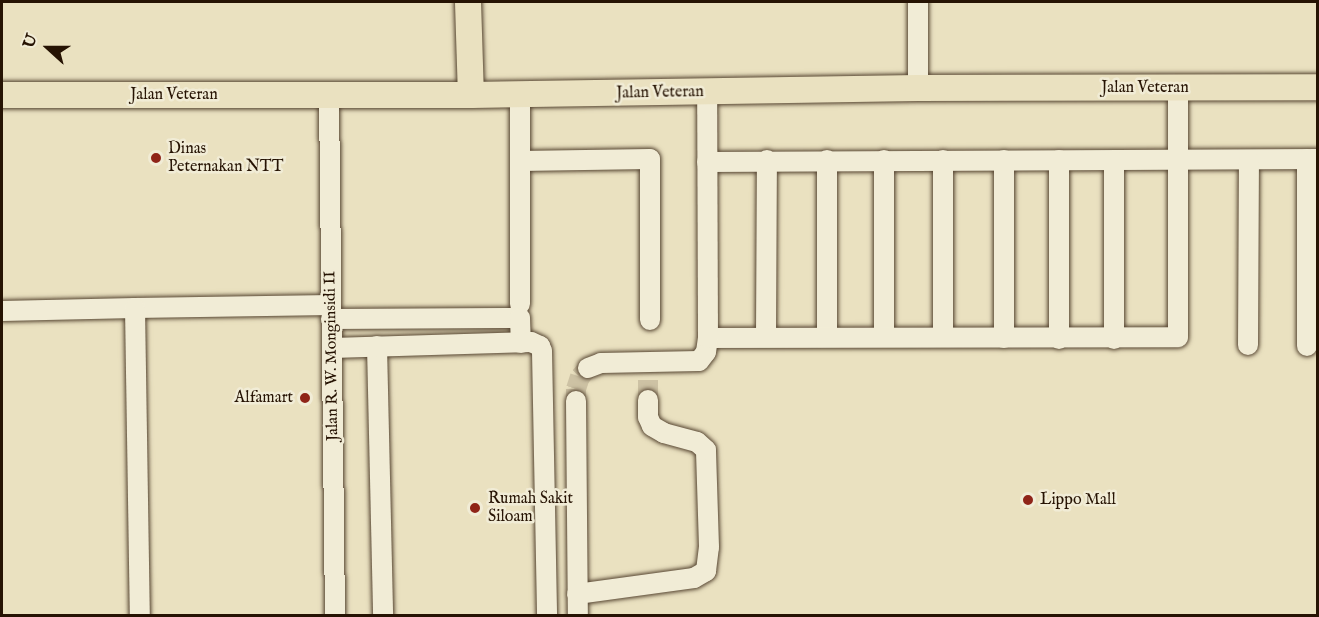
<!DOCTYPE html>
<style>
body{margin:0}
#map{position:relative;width:1319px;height:617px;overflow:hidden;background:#eae1c0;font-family:"IM FELL English",serif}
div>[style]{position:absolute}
.minor-tunnel>*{height:20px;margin-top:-10px;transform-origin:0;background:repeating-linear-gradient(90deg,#cdc2a4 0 20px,transparent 0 30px)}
.roads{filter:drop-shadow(0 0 2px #574632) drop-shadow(0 0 2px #574632)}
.minor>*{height:20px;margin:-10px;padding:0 10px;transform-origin:10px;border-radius:10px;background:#f1ecd6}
.major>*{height:26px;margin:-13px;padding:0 13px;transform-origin:13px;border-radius:13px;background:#eae1c0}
.dots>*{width:16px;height:16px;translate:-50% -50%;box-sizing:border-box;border:3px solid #f1ecd6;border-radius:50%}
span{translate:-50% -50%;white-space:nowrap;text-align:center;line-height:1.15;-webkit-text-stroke:5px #f1ecd6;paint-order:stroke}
.street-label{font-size:16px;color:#261303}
.poi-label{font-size:16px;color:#261303}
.left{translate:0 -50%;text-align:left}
.right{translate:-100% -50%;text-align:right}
.frame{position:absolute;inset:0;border:3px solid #261303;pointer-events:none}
.north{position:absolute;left:18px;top:18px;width:60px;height:60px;-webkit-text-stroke:4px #f1ecd6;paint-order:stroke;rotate:291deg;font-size:16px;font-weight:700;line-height:24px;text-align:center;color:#261303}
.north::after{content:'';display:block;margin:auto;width:21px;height:27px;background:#261303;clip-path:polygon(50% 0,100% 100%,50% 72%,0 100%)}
</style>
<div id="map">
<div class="minor-tunnel">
<i style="left:648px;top:400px;width:32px;rotate:-90deg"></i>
<i style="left:576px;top:401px;width:12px;rotate:-90deg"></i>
<i style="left:576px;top:389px;width:13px;rotate:-72deg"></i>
<i style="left:580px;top:377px;width:12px;rotate:-48deg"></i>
</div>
<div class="roads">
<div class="minor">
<i style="left:918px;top:88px;width:86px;rotate:-90deg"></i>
<i style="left:329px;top:96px;width:520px;rotate:89.34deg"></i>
<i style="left:1004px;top:160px;width:178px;rotate:90deg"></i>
<i style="left:520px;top:161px;width:130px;rotate:-0.9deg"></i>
<i style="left:650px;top:159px;width:161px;rotate:90deg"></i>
<i style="left:707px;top:162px;width:611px;rotate:-0.28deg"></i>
<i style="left:520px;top:304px;width:210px;rotate:-90deg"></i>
<i style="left:135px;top:308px;width:196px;rotate:-0.9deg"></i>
<i style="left:2px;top:311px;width:133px;rotate:-1.3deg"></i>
<i style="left:135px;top:308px;width:308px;rotate:89.1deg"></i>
<i style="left:331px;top:319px;width:189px;rotate:-0.3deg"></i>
<i style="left:520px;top:318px;width:25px;rotate:88deg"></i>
<i style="left:884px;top:336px;width:176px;rotate:-90deg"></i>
<i style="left:943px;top:336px;width:176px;rotate:-90deg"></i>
<i style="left:766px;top:337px;width:177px;rotate:-89.7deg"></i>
<i style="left:827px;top:337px;width:177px;rotate:-90deg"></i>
<i style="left:708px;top:338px;width:470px;rotate:-0.1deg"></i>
<i style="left:1178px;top:337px;width:250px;rotate:-90deg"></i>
<i style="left:1059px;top:339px;width:179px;rotate:-90deg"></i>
<i style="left:1114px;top:339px;width:179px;rotate:-90deg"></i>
<i style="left:1248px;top:345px;width:185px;rotate:-89.7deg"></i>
<i style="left:377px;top:346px;width:270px;rotate:88.7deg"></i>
<i style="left:1307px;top:346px;width:187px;rotate:-90deg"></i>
<i style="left:332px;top:348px;width:199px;rotate:-1.7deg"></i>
<i style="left:531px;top:342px;width:10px;rotate:24deg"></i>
<i style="left:540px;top:346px;width:5px;rotate:68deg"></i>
<i style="left:542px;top:351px;width:265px;rotate:88.9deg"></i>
<i style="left:588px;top:368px;width:14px;rotate:-21deg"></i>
<i style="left:601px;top:363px;width:98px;rotate:-1.2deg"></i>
<i style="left:699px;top:361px;width:11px;rotate:-52deg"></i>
<i style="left:706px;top:352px;width:14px;rotate:-82deg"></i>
<i style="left:708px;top:338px;width:246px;rotate:-90.2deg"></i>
<i style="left:576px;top:401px;width:215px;rotate:89.5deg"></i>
<i style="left:577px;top:594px;width:118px;rotate:-7.8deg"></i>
<i style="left:694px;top:578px;width:14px;rotate:-30deg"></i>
<i style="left:706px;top:571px;width:24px;rotate:-83deg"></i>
<i style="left:709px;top:547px;width:97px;rotate:-91.8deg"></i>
<i style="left:706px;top:450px;width:12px;rotate:-138deg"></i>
<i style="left:697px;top:442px;width:34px;rotate:-165deg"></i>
<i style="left:664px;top:433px;width:14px;rotate:-150deg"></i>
<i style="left:652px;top:426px;width:10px;rotate:-114deg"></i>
<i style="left:648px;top:417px;width:17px;rotate:-90deg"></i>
</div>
<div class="major">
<i style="left:468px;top:2px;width:93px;rotate:88.2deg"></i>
<i style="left:2px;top:95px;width:469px"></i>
<i style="left:471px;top:95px;width:447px;rotate:-0.9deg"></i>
<i style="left:918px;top:88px;width:400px;rotate:-0.1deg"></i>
</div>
</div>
<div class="dots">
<i style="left:156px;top:158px;background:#8f2418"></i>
<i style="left:305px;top:398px;background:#8f2418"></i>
<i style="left:1028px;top:500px;background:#8f2418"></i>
<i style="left:475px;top:508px;background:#8f2418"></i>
</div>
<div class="street-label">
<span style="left:1145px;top:88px">Jalan Veteran</span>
<span style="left:660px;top:93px;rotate:-1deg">Jalan Veteran</span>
<span style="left:174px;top:95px">Jalan Veteran</span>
<span style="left:332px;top:356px;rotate:-91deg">Jalan R. W. Monginsidi II</span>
</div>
<div class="poi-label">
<span class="left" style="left:168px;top:158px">Dinas<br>Peternakan NTT</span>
<span class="right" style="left:293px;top:398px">Alfamart</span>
<span class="left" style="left:488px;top:508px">Rumah Sakit<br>Siloam</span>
<span class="left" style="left:1040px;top:500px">Lippo Mall</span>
</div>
<div class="frame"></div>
<div class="north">U</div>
</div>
